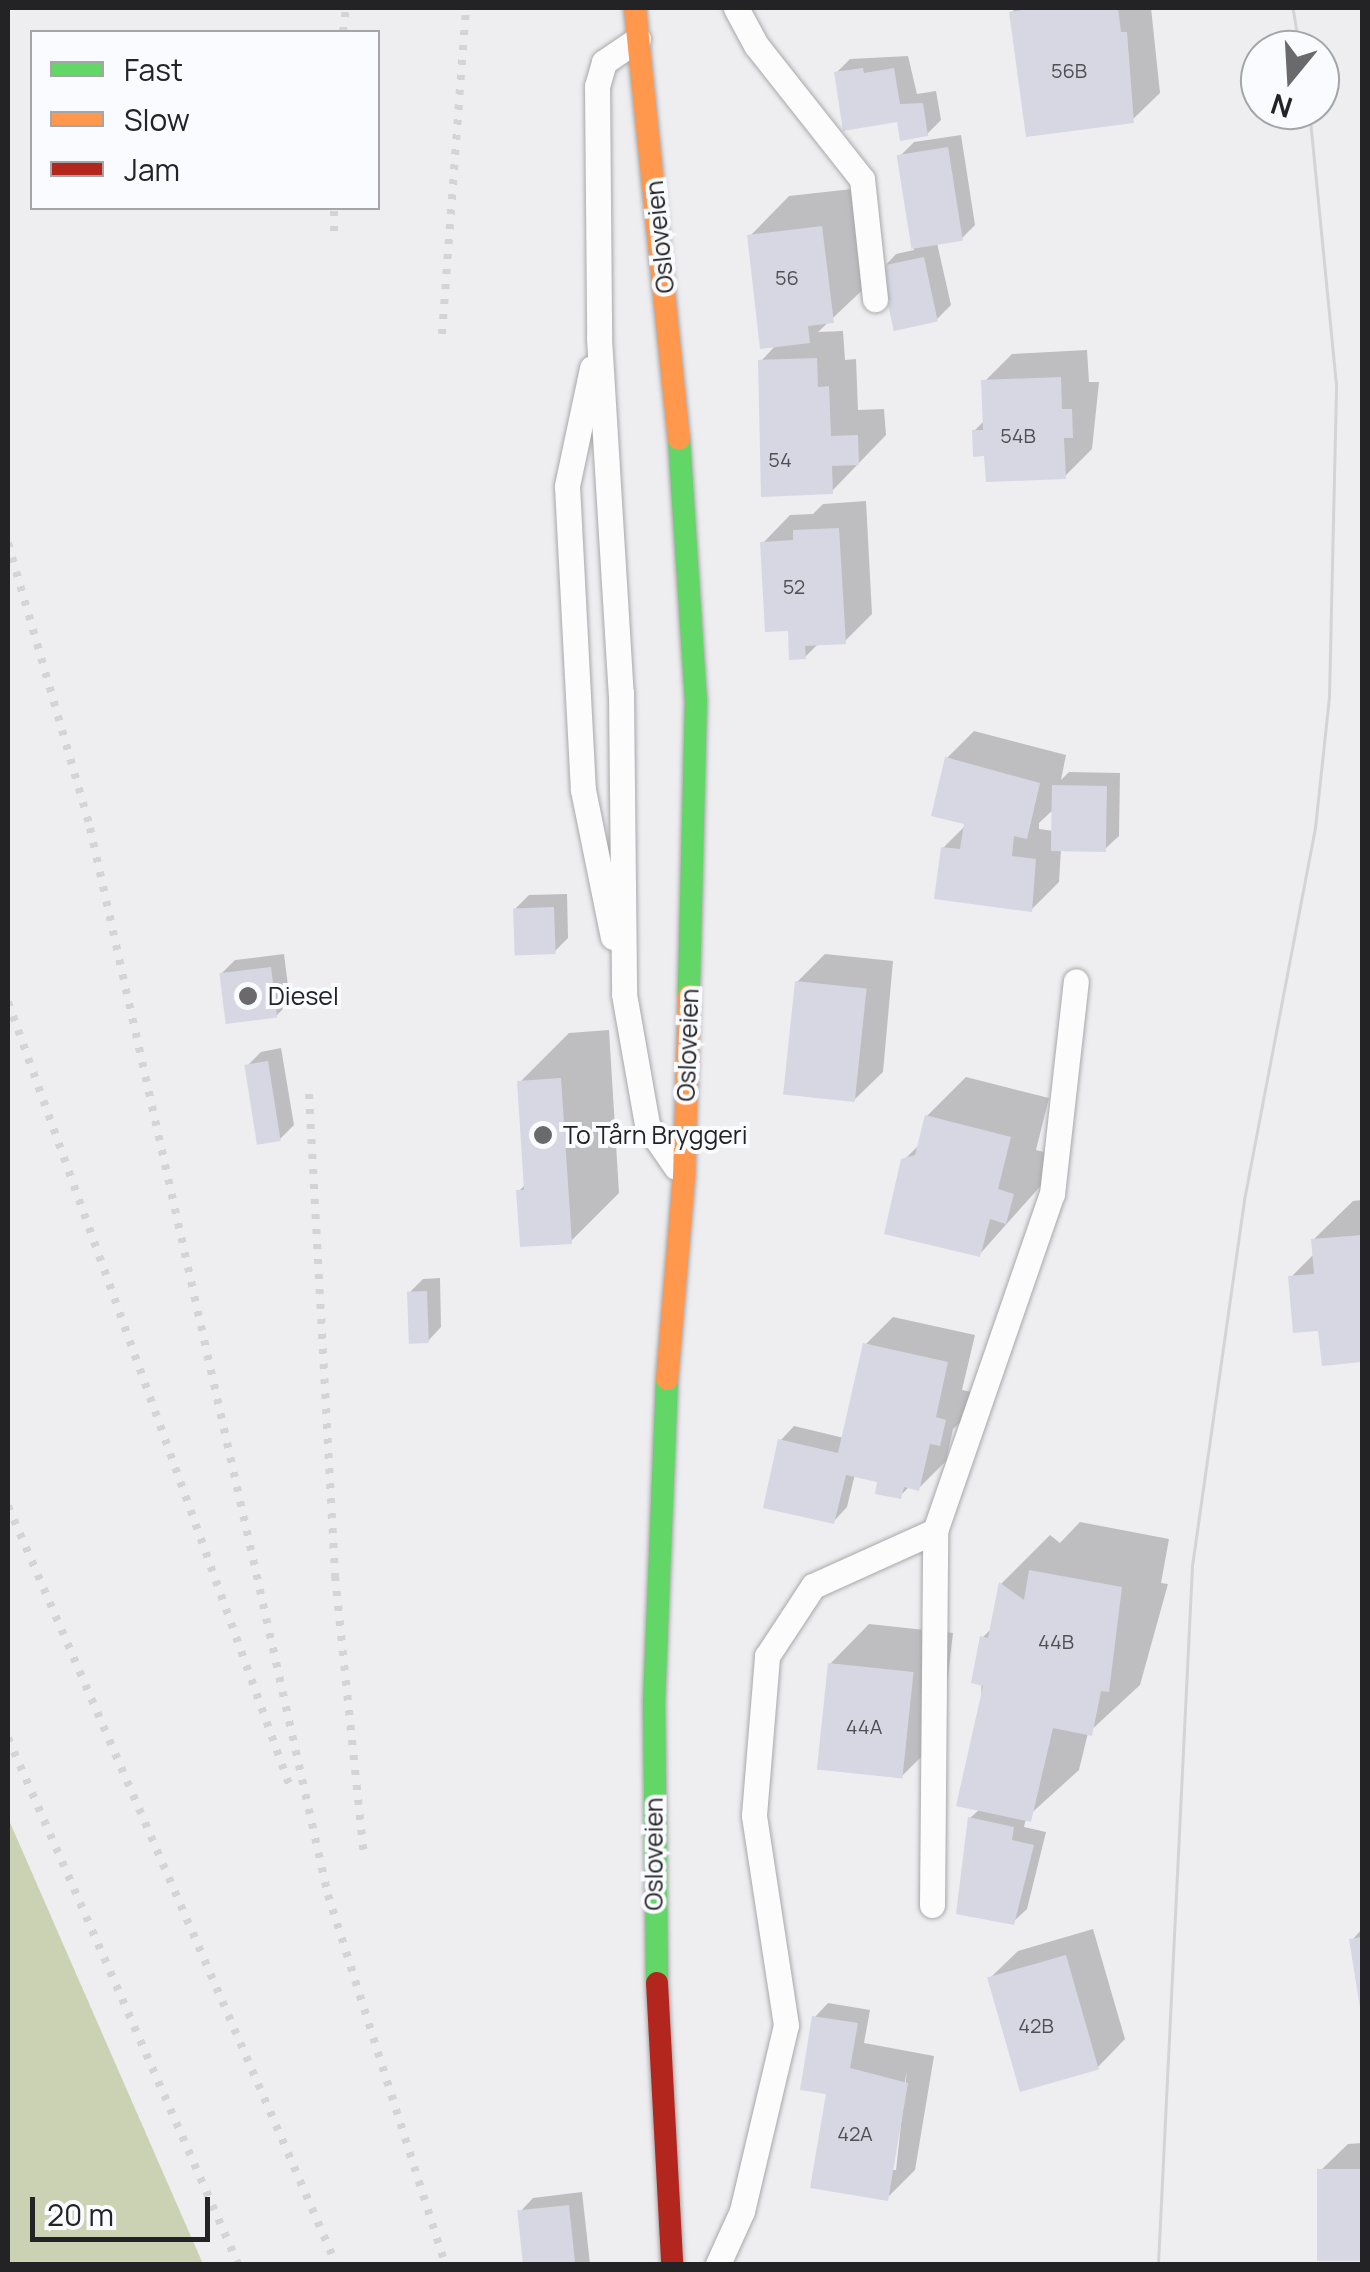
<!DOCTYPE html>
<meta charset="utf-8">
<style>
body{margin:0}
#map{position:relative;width:1370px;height:2272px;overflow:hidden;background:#eeeef1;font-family:Manrope,sans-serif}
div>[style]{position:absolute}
.forest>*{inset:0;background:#cbd2b4}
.shadow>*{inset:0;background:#0003}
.building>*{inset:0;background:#d6d7e3;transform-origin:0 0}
.roads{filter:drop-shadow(0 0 2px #a8a8ab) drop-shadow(0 0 2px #a8a8ab)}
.lane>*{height:25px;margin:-12.5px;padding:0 12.5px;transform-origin:12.5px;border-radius:12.5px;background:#fcfcfd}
.fast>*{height:22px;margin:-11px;padding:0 11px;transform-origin:11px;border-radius:11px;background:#63d668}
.slow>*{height:22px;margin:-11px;padding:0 11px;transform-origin:11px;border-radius:11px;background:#ff974d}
.jam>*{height:22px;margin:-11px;padding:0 11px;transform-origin:11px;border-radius:11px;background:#b3261e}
.tram>*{height:2.5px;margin:-1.25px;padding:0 1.25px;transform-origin:1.25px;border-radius:1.25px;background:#d4d4d5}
.rail>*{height:8px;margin-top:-4px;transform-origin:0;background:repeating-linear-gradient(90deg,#d4d4d5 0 5px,transparent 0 15px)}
.dots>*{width:28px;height:28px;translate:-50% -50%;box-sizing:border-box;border:5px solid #fafbff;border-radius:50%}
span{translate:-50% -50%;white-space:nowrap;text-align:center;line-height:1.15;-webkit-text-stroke:8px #fafbff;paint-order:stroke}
.number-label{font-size:20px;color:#505054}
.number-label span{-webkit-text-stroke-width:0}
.street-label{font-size:25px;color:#232325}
.poi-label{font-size:25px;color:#232325}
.left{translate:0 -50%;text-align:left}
.frame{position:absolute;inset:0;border:10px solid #232325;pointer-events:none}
.legend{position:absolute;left:30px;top:30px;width:350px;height:180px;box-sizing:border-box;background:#fafbff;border:2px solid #a4a5a8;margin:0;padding:12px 18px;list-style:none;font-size:30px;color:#232325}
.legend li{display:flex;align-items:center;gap:20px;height:50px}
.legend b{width:50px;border:2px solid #a4a5a8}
.north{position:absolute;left:1240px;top:30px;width:100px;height:100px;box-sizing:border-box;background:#fafbff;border:2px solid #a4a5a8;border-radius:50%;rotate:198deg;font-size:28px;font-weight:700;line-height:40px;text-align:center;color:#232325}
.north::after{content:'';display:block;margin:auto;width:35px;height:45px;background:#6a6a6c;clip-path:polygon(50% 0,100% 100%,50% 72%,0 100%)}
.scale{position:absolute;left:30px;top:2197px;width:180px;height:45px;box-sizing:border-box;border:5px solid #232325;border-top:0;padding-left:12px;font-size:30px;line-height:35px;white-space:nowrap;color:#232325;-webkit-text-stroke:8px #fafbff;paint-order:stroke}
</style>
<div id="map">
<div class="forest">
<i style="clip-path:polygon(8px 1818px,203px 2264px,8px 2264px)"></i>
</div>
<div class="shadow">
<i style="clip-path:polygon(1016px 8px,1151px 8px,1160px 93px,1132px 120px,1012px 12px)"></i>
<i style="clip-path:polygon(908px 56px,917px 94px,936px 91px,941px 120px,927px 134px,836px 73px,850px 59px)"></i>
<i style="clip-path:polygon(961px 135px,975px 225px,961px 239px,937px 243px,951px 305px,937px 319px,883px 268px,896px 254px,914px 250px,900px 156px,914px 142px)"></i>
<i style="clip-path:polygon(861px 188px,872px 281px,818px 332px,843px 331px,845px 360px,856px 359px,858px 410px,884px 409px,886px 435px,832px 491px,761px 361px,777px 344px,750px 236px,789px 196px)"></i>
<i style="clip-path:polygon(1087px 350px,1089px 382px,1099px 382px,1092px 449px,1065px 476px,987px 454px,974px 431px,985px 420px,984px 382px,1012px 354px)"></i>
<i style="clip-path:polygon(866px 501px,872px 614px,845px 641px,819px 643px,805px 657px,763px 543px,790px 515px,813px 514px,823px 504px)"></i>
<i style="clip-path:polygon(evenodd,974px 731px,1066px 755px,1061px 780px,1069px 772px,1120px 773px,1119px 836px,1105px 849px,1061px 849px,1059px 882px,1031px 910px,943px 848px,969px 822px,947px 758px,974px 731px,1055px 808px,1054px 831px,1039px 829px,1039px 823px,1055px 808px)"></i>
<i style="clip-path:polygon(567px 894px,568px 938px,555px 951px,515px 909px,529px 895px)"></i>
<i style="clip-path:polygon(284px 954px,290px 1002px,276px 1016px,221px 974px,235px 960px)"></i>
<i style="clip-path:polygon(825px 954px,893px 961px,883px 1072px,855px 1099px,797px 982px)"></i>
<i style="clip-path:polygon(609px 1030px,619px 1193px,570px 1242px,519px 1191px,527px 1183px,520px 1082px,569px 1033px)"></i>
<i style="clip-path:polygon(281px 1048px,294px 1125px,280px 1139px,247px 1066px,261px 1052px)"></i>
<i style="clip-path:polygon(966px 1077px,1049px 1098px,1036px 1150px,1052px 1154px,1045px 1181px,979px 1255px,904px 1160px,920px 1144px,927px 1116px)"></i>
<i style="clip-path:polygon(1362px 1200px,1362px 1360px,1324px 1364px,1321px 1329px,1291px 1277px,1314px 1254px,1313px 1240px,1353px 1201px)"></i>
<i style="clip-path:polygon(440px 1278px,441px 1327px,428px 1341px,409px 1293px,423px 1279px)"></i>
<i style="clip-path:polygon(893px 1317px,975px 1335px,962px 1390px,972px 1392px,967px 1416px,953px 1429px,946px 1461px,919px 1488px,910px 1486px,900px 1496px,880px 1480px,855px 1474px,847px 1507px,834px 1521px,781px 1440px,794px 1426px,844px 1438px,866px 1344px)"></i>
<i style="clip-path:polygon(1080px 1522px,1169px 1539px,1161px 1583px,1168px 1584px,1140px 1685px,1088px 1733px,1079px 1770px,1026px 1818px,1024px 1827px,1046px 1832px,1027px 1909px,1013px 1922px,970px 1818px,980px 1809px,982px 1638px,993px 1627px,1001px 1584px,1050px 1535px,1060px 1543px)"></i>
<i style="clip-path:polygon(869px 1624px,953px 1633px,941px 1737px,902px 1776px,830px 1664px)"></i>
<i style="clip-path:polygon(1093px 1929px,1125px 2039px,1098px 2067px,990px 1978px,1018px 1951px)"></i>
<i style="clip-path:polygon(1362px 1929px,1362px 2005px,1352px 1940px)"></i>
<i style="clip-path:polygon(evenodd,828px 2003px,870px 2010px,864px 2043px,934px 2056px,915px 2170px,887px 2198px,830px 2087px,815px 2017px,828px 2003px,907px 2070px,896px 2170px,890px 2170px,907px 2070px)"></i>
<i style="clip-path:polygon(1362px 2143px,1362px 2258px,1323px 2261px,1320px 2171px,1348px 2144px)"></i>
<i style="clip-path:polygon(582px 2192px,590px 2264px,526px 2264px,520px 2212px,533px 2198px)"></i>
</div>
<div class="building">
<i style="clip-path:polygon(1038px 8px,1118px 8px,1121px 32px,1127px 32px,1134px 123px,1026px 137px,1009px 12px)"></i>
<i style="clip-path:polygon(863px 68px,864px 73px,894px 68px,900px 104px,923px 103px,928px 136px,900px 141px,897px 122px,843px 131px,834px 72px)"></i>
<i style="left:948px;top:147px;width:95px;height:52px;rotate:81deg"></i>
<i style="clip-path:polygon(822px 226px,834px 323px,808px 326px,810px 343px,760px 349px,747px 235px)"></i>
<i style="left:924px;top:257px;width:66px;height:45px;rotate:78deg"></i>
<i style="clip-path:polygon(817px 358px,818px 387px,829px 386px,831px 436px,858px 435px,859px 465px,832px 466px,833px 494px,761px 497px,758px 360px)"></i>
<i style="clip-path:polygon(1061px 377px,1062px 409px,1072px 409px,1073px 438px,1064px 438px,1066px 479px,986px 482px,984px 456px,973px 457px,972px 430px,983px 430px,981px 380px)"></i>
<i style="clip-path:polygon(839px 528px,846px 644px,805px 646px,806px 659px,789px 660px,788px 631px,765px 632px,760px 542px,793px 540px,793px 530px)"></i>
<i style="clip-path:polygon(945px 757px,1040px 783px,1027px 839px,1014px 836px,1012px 856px,1036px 859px,1032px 912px,934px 899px,941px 847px,960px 849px,964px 824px,931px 816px)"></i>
<i style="left:1052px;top:785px;width:55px;height:66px;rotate:1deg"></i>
<i style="left:554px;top:907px;width:47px;height:41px;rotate:88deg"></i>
<i style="left:271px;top:967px;width:51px;height:52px;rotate:83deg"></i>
<i style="left:795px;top:981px;width:72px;height:114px;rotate:6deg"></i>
<i style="left:268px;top:1061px;width:81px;height:24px;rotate:81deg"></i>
<i style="clip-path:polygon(561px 1078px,572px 1244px,520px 1247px,516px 1190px,524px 1190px,517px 1081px)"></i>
<i style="clip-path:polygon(925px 1115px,1011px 1137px,998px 1189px,1014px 1194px,1006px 1224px,990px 1219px,980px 1257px,884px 1234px,901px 1159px,915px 1155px)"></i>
<i style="clip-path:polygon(1362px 1235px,1362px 1362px,1322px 1366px,1318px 1331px,1293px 1333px,1288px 1276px,1314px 1274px,1311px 1239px)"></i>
<i style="left:427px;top:1291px;width:52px;height:20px;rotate:88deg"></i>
<i style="clip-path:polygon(863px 1343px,948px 1362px,936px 1417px,946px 1420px,940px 1446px,930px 1444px,919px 1491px,904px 1487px,901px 1499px,875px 1494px,877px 1482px,846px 1475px,834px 1524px,763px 1508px,778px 1439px,838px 1453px)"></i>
<i style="clip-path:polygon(1029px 1570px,1122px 1587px,1109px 1692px,1101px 1691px,1092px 1736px,1053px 1728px,1031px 1822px,956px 1806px,983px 1686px,971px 1683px,980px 1636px,988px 1638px,999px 1582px,1024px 1600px)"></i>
<i style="left:828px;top:1663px;width:86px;height:107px;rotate:6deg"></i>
<i style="clip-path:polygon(968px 1817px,1014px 1827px,1012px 1840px,1034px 1845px,1014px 1925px,956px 1914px)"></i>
<i style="clip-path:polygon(1362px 1937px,1362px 2008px,1360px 2008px,1349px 1939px)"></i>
<i style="left:1066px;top:1955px;width:119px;height:82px;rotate:74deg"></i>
<i style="clip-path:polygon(812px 2016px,858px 2023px,850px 2068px,908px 2083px,888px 2201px,810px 2188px,826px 2094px,800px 2090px)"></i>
<i style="left:1362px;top:2169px;width:92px;height:45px;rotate:90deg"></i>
<i style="left:569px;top:2205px;width:59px;height:52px;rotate:84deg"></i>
</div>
<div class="roads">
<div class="lane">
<i style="left:736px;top:8px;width:42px;rotate:61.6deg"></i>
<i style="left:756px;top:45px;width:171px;rotate:51.7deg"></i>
<i style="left:862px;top:179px;width:121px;rotate:83.8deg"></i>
<i style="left:638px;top:39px;width:41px;rotate:145.9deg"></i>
<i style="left:604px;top:62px;width:25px;rotate:106deg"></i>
<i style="left:597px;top:86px;width:252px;rotate:89.5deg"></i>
<i style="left:599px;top:338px;width:356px;rotate:86.5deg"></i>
<i style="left:621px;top:693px;width:301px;rotate:89.4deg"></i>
<i style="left:624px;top:994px;width:133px;rotate:80deg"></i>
<i style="left:647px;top:1125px;width:51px;rotate:55.4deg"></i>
<i style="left:592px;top:368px;width:121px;rotate:102deg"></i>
<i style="left:567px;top:486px;width:304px;rotate:87deg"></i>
<i style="left:583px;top:790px;width:150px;rotate:78.5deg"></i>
<i style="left:932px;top:1905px;width:374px;rotate:-89.5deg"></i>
<i style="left:718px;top:2264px;width:58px;rotate:-65.6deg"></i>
<i style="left:742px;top:2211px;width:191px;rotate:-76.7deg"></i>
<i style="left:786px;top:2025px;width:212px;rotate:-98.7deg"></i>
<i style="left:754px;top:1815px;width:160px;rotate:-85.3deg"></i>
<i style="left:767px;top:1656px;width:84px;rotate:-56.7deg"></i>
<i style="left:813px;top:1586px;width:134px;rotate:-24.3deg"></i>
<i style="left:935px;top:1531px;width:357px;rotate:-70.9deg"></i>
<i style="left:1052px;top:1194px;width:214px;rotate:-83.6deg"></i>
</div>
<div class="fast">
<i style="left:679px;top:439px;width:261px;rotate:86.3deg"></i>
<i style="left:696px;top:699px;width:297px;rotate:91.4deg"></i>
<i style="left:657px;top:1983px;width:280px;rotate:-90.6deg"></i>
<i style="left:654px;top:1703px;width:324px;rotate:-87.7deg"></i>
</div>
<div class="slow">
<i style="left:635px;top:8px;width:433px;rotate:84.2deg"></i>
<i style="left:667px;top:1379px;width:202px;rotate:-85.2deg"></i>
<i style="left:684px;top:1178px;width:182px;rotate:-88.4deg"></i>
</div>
<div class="jam">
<i style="left:657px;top:1983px;width:281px;rotate:86.9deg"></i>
</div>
</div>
<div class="tram">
<i style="left:1293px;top:8px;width:43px;rotate:80.5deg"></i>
<i style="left:1158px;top:2264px;width:699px;rotate:-87.21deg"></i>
<i style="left:1192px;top:1566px;width:370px;rotate:-81.9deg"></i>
<i style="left:1244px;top:1200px;width:379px;rotate:-79.2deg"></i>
<i style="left:1315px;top:828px;width:132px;rotate:-83.9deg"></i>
<i style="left:1329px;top:697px;width:312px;rotate:-88.7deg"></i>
<i style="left:1336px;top:385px;width:276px;rotate:-95.6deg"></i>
</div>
<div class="rail">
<i style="left:343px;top:32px;width:24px;rotate:-83deg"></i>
<i style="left:334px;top:231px;width:23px;rotate:-90deg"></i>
<i style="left:442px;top:334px;width:327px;rotate:-85.8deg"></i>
<i style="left:8px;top:543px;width:297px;rotate:73.9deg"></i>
<i style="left:90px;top:828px;width:1093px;rotate:77.43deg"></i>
<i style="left:328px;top:1895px;width:387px;rotate:72.4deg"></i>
<i style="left:8px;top:1002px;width:834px;rotate:70.24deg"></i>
<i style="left:309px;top:1094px;width:483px;rotate:86.9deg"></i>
<i style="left:335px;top:1576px;width:283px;rotate:84.1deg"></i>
<i style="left:8px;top:1506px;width:826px;rotate:66.6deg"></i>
<i style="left:8px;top:1738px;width:574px;rotate:66.38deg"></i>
</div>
<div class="dots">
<i style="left:248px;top:996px;background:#6a6a6c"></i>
<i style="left:543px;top:1135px;background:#6a6a6c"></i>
</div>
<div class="number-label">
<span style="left:1069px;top:70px">56B</span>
<span style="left:787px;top:277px">56</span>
<span style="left:1018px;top:435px">54B</span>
<span style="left:780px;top:459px">54</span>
<span style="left:794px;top:586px">52</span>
<span style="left:1056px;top:1641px">44B</span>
<span style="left:864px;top:1726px">44A</span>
<span style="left:1036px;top:2025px">42B</span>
<span style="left:855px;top:2133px">42A</span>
</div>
<div class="street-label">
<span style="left:660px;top:237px;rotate:-96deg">Osloveien</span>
<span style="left:688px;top:1045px;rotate:-88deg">Osloveien</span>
<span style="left:654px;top:1854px;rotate:-90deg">Osloveien</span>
</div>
<div class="poi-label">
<span class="left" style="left:268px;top:996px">Diesel</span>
<span class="left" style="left:563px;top:1135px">To Tårn Bryggeri</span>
</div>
<div class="frame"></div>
<ul class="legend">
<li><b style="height:12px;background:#63d668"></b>Fast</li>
<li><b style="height:12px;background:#ff974d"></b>Slow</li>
<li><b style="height:12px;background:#b3261e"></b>Jam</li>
</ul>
<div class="north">N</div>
<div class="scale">20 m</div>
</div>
